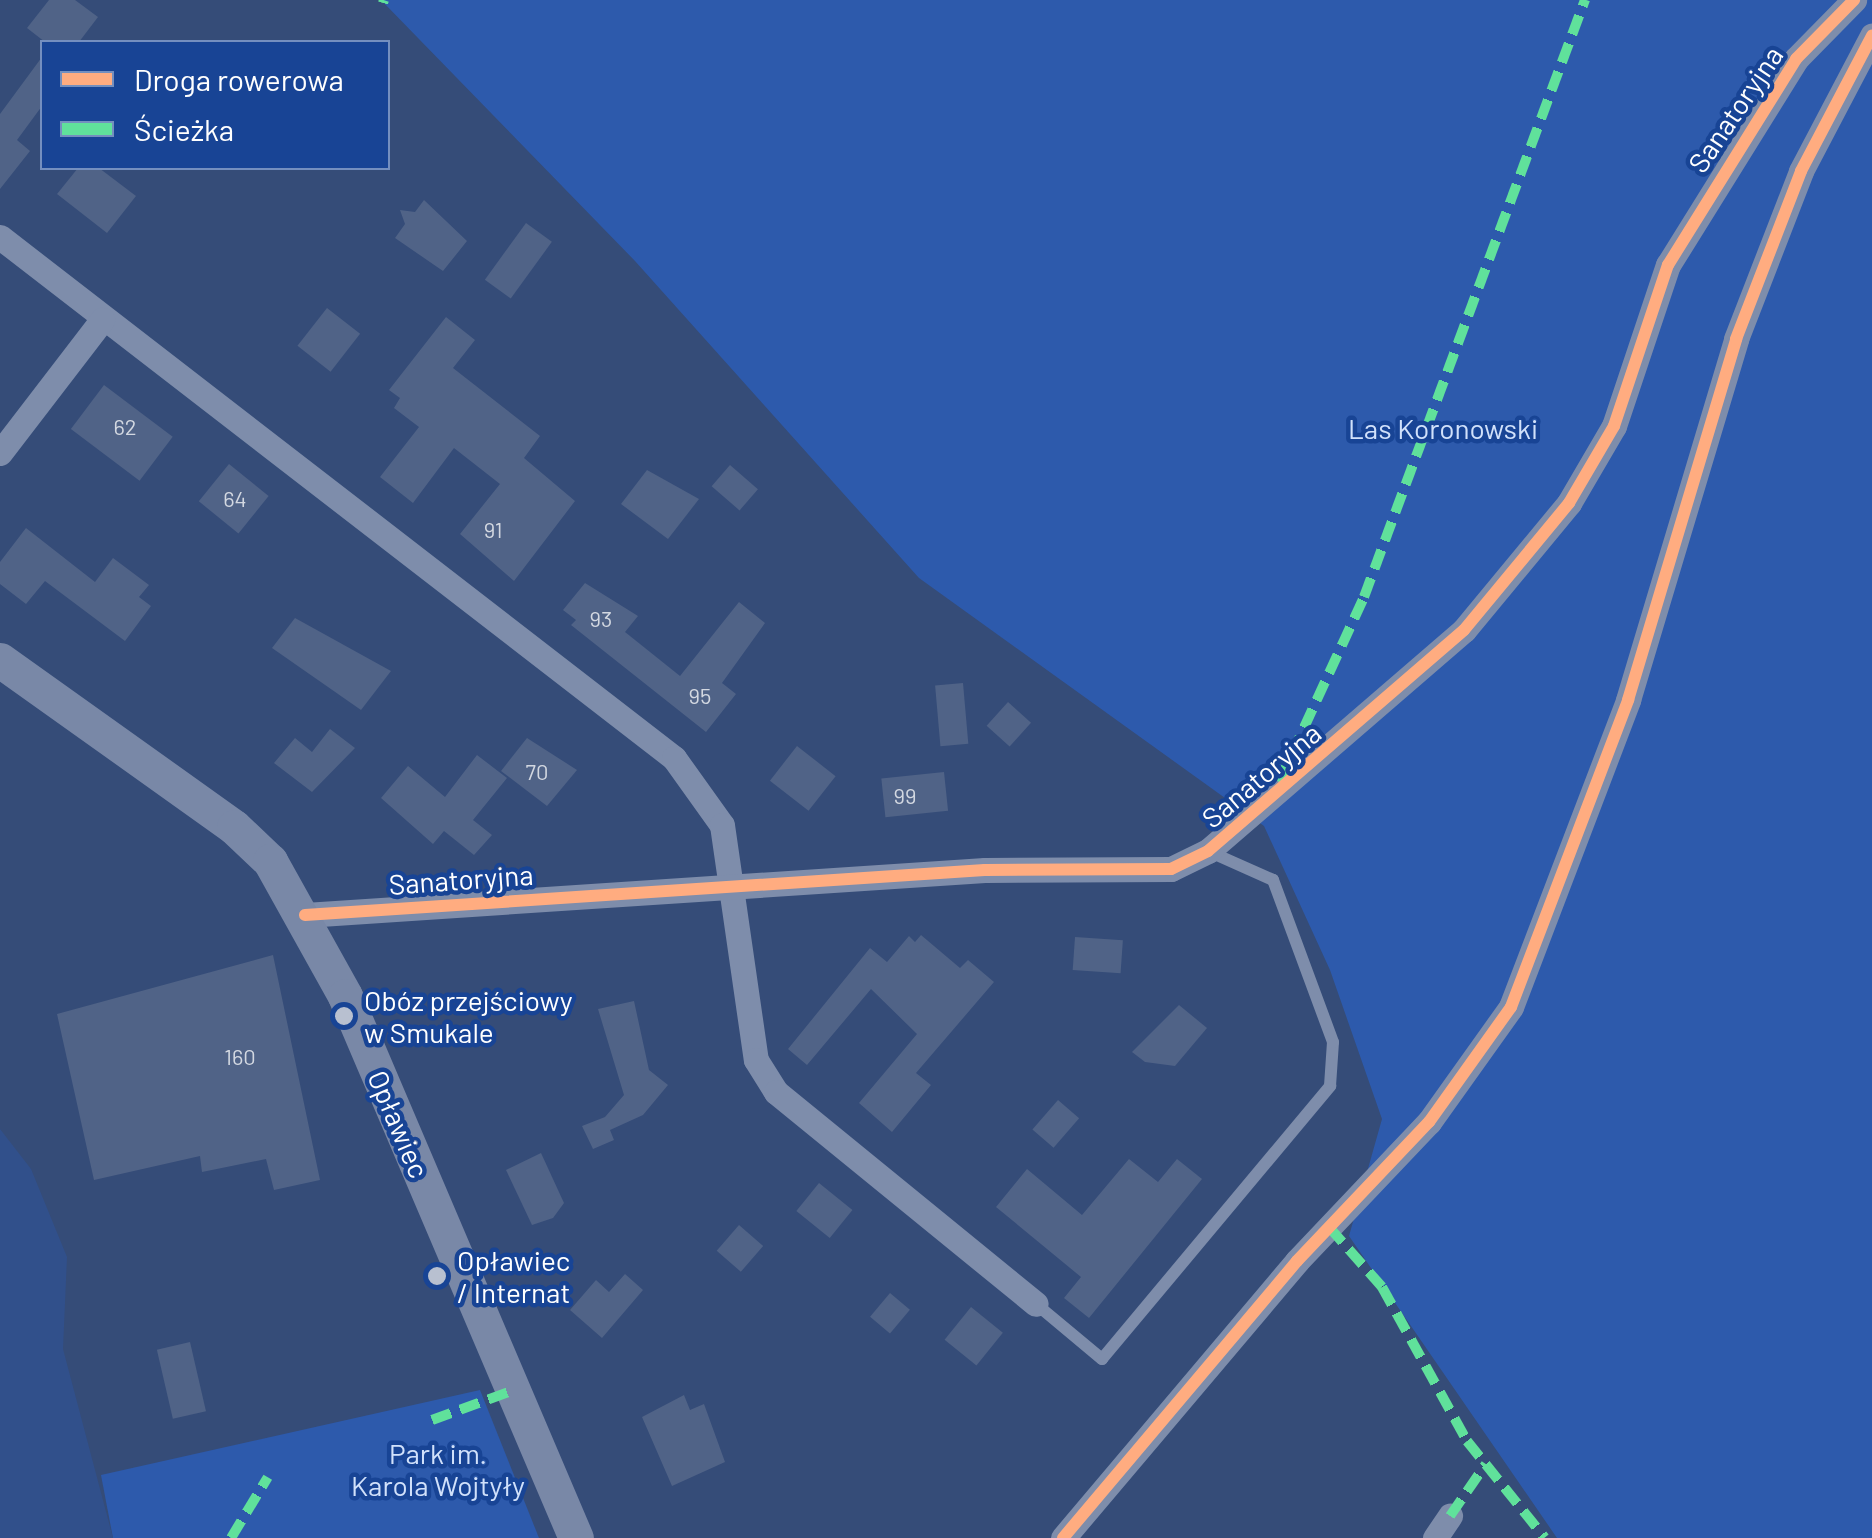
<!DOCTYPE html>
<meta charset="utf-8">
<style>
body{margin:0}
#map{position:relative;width:1872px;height:1538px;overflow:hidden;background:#354c78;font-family:Barlow,sans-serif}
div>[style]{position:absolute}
.green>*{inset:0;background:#2d5aac}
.water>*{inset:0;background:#31508b}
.building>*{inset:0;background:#506387;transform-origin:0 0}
.lane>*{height:12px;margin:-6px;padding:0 6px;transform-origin:6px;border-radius:6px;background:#7e8dab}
.street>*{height:25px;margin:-12.5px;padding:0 12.5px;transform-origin:12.5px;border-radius:12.5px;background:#7e8dab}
.secondary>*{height:35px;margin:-17.5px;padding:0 17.5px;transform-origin:17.5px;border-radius:17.5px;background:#7988a7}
.quiet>*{height:10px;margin-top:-5px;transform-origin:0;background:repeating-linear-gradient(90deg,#60e19b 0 20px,transparent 0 30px)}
.cycleway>*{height:12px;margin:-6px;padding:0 6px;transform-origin:6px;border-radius:6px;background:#ffac80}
.dots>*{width:28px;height:28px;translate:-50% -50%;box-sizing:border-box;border:5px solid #184495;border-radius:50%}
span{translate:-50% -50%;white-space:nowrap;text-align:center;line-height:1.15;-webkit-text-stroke:9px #184495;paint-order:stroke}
.number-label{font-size:22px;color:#d3d8e1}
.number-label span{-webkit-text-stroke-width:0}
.street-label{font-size:28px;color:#fff}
.park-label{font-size:28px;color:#d1e1fb}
.poi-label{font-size:28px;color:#fff}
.left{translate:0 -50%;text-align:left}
.legend{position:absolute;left:40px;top:40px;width:350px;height:130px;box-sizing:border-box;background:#184495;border:2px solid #748fbf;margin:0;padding:12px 18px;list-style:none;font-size:30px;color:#fff}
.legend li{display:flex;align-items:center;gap:20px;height:50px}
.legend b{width:50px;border:2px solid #748fbf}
</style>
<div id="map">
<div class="green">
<i style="clip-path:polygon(381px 0,1872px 0,1872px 1538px,1557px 1538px,1349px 1236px,1382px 1119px,1330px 970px,1264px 826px,919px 578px,635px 261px)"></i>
<i style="clip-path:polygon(480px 1390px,539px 1538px,113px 1538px,101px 1475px)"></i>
</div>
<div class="water">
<i style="clip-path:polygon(0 1129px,31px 1169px,67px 1257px,63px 1349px,113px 1538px,0 1538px)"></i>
</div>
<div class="building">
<i style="clip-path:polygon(49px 0,75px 0,98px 17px,79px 42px,45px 42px,27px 28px)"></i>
<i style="clip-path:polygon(42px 57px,42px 106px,17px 140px,30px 151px,0 189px,0 114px)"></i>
<i style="clip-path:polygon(78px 168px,99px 168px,136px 196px,107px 233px,57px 194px)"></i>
<i style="clip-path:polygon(424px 200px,467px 241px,443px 271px,395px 238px,405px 224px,400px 210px,415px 212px)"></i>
<i style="left:526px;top:223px;width:32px;height:70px;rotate:36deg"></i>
<i style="left:327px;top:308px;width:42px;height:48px;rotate:38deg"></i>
<i style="clip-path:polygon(446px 317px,475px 340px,453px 368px,540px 436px,524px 458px,575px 501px,514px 581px,460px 534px,500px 484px,454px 448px,413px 503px,380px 477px,419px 427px,394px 408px,400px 398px,389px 390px)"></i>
<i style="left:104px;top:385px;width:86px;height:55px;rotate:37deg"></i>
<i style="left:229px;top:464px;width:51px;height:48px;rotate:39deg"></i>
<i style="left:730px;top:465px;width:37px;height:28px;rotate:41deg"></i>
<i style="clip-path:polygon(647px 470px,699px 499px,668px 539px,621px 504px)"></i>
<i style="clip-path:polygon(26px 528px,95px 582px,113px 558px,149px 585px,139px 597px,151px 606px,125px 641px,45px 581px,26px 604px,0 584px,0 562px)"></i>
<i style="clip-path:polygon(585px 583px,638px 616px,625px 632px,680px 676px,739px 602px,765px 623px,722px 683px,736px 694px,706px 732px,571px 625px,576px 620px,563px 610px)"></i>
<i style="clip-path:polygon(295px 618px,391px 671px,361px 710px,272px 648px)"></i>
<i style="left:963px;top:683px;width:61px;height:28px;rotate:85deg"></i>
<i style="left:1008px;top:702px;width:31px;height:32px;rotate:42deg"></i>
<i style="clip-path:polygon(330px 729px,355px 748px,312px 792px,274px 763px,295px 738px,312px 752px)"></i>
<i style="clip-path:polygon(527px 738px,577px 770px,547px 806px,501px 771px)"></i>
<i style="left:797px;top:746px;width:49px;height:44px;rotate:38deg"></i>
<i style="clip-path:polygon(477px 755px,507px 778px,473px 820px,492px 835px,474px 855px,444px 831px,433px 844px,381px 798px,408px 766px,445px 797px)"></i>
<i style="left:944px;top:772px;width:39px;height:63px;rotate:84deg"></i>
<i style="clip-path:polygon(921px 935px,960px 968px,968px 960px,994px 982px,916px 1073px,931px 1085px,892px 1132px,859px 1103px,917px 1034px,871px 989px,807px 1065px,788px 1049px,870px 948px,887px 962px,909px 936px,915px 942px)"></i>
<i style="left:1075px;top:937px;width:48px;height:33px;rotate:4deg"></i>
<i style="clip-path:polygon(273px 955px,320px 1180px,274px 1190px,266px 1159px,202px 1172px,200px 1156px,94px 1180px,57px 1014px)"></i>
<i style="clip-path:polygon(634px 1001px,649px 1070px,668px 1085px,643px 1115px,610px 1130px,614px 1140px,593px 1149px,582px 1126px,605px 1117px,624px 1095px,598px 1009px)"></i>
<i style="clip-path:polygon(1179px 1005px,1207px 1028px,1175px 1066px,1145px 1062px,1132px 1052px)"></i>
<i style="left:1058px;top:1100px;width:28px;height:39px;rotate:41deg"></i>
<i style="clip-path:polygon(541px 1153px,564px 1203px,553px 1218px,532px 1225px,506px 1170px)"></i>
<i style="clip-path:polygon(1129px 1159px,1158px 1182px,1177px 1159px,1202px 1179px,1089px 1318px,1064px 1298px,1081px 1277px,996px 1207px,1027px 1169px,1082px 1215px)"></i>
<i style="left:819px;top:1183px;width:43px;height:36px;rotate:39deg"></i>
<i style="left:739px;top:1225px;width:32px;height:34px;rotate:41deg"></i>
<i style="clip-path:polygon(625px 1274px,643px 1290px,602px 1338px,570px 1310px,596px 1280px,609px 1292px)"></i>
<i style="left:890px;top:1293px;width:26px;height:31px;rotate:40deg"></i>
<i style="left:971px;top:1307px;width:41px;height:42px;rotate:39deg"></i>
<i style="left:190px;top:1342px;width:71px;height:34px;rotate:77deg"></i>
<i style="clip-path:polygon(684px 1395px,690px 1410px,704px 1404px,725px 1462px,672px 1486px,642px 1417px)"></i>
</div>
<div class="lane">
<i style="left:1036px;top:1304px;width:86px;rotate:39.8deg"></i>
<i style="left:1102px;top:1359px;width:356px;rotate:-50.1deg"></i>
<i style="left:1330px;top:1086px;width:44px;rotate:-86.1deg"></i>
<i style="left:1333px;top:1042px;width:173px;rotate:-110.3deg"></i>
<i style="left:1273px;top:880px;width:71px;rotate:-156deg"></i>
</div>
<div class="street">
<i style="left:0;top:237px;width:852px;rotate:37.7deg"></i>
<i style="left:674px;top:758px;width:82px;rotate:54.4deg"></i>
<i style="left:722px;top:825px;width:237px;rotate:81.8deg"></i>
<i style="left:756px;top:1060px;width:38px;rotate:58deg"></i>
<i style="left:776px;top:1092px;width:335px;rotate:39.2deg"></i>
<i style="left:0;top:453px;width:168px;rotate:-52.5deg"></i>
<i style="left:305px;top:915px;width:681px;rotate:-3.79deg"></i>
<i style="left:985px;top:870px;width:186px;rotate:-0.3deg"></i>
<i style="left:1171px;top:869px;width:41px;rotate:-25.9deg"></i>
<i style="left:1208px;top:851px;width:338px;rotate:-40.8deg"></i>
<i style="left:1464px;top:630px;width:165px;rotate:-50.4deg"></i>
<i style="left:1569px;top:503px;width:89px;rotate:-59.7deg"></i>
<i style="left:1614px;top:426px;width:170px;rotate:-71.5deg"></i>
<i style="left:1668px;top:265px;width:243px;rotate:-58.1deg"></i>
<i style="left:1796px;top:59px;width:83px;rotate:-45.5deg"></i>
<i style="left:1063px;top:1538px;width:363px;rotate:-49.8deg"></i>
<i style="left:1297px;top:1261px;width:192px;rotate:-46.5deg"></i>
<i style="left:1429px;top:1122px;width:141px;rotate:-54.5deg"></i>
<i style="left:1511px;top:1007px;width:329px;rotate:-69.1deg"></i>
<i style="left:1628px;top:700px;width:377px;rotate:-73.3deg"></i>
<i style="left:1736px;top:339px;width:180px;rotate:-68.8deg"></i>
<i style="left:1801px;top:171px;width:153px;rotate:-62.3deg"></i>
<i style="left:1435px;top:1538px;width:27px;rotate:-56deg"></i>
</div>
<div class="secondary">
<i style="left:0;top:660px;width:287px;rotate:35.5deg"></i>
<i style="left:234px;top:827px;width:50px;rotate:43.4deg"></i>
<i style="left:270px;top:861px;width:154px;rotate:60.9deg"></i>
<i style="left:345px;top:996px;width:589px;rotate:66.92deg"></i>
</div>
<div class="quiet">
<i style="left:383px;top:3px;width:3px;rotate:-72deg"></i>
<i style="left:1279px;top:782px;width:204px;rotate:-65.3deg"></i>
<i style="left:1364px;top:597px;width:637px;rotate:-69.69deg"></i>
<i style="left:1329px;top:1227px;width:80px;rotate:48.5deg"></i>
<i style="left:1382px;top:1287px;width:176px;rotate:61.1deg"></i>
<i style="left:1467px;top:1441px;width:124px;rotate:51.2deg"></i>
<i style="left:432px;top:1420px;width:87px;rotate:-20.1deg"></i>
<i style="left:1450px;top:1516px;width:63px;rotate:-55.3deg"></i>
<i style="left:231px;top:1538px;width:71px;rotate:-58.8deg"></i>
</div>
<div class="cycleway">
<i style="left:305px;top:915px;width:681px;rotate:-3.79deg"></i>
<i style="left:985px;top:870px;width:186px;rotate:-0.3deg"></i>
<i style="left:1171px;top:869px;width:41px;rotate:-25.9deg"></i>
<i style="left:1208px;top:851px;width:338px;rotate:-40.8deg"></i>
<i style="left:1464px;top:630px;width:165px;rotate:-50.4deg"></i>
<i style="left:1569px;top:503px;width:89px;rotate:-59.7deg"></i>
<i style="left:1614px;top:426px;width:170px;rotate:-71.5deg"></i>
<i style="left:1668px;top:265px;width:243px;rotate:-58.1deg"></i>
<i style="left:1796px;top:59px;width:83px;rotate:-45.5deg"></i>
<i style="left:1063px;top:1538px;width:363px;rotate:-49.8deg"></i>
<i style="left:1297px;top:1261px;width:192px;rotate:-46.5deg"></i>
<i style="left:1429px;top:1122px;width:141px;rotate:-54.5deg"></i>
<i style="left:1511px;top:1007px;width:329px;rotate:-69.1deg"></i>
<i style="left:1628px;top:700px;width:377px;rotate:-73.3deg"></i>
<i style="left:1736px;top:339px;width:180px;rotate:-68.8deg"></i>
<i style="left:1801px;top:171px;width:153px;rotate:-62.3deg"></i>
</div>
<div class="dots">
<i style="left:344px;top:1016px;background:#b8c0d0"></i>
<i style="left:437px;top:1276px;background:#b8c0d0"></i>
</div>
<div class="number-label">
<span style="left:125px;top:427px">62</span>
<span style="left:235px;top:499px">64</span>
<span style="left:493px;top:530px">91</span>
<span style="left:601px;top:619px">93</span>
<span style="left:700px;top:696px">95</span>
<span style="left:537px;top:772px">70</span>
<span style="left:905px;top:796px">99</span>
<span style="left:240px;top:1057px">160</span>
</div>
<div class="street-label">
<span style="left:1735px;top:109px;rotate:-56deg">Sanatoryjna</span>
<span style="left:1261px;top:775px;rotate:-40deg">Sanatoryjna</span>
<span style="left:461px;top:879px;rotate:-4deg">Sanatoryjna</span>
<span style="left:399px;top:1124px;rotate:67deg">Opławiec</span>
</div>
<div class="park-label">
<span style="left:1443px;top:428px">Las Koronowski</span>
<span style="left:438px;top:1469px">Park im.<br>Karola Wojtyły</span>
</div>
<div class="poi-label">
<span class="left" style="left:364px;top:1016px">Obóz przejściowy<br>w Smukale</span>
<span class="left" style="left:457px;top:1276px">Opławiec<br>/ Internat</span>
</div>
<ul class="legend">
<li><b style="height:12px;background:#ffac80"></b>Droga rowerowa</li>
<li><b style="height:12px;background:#60e19b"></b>Ścieżka</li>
</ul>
</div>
